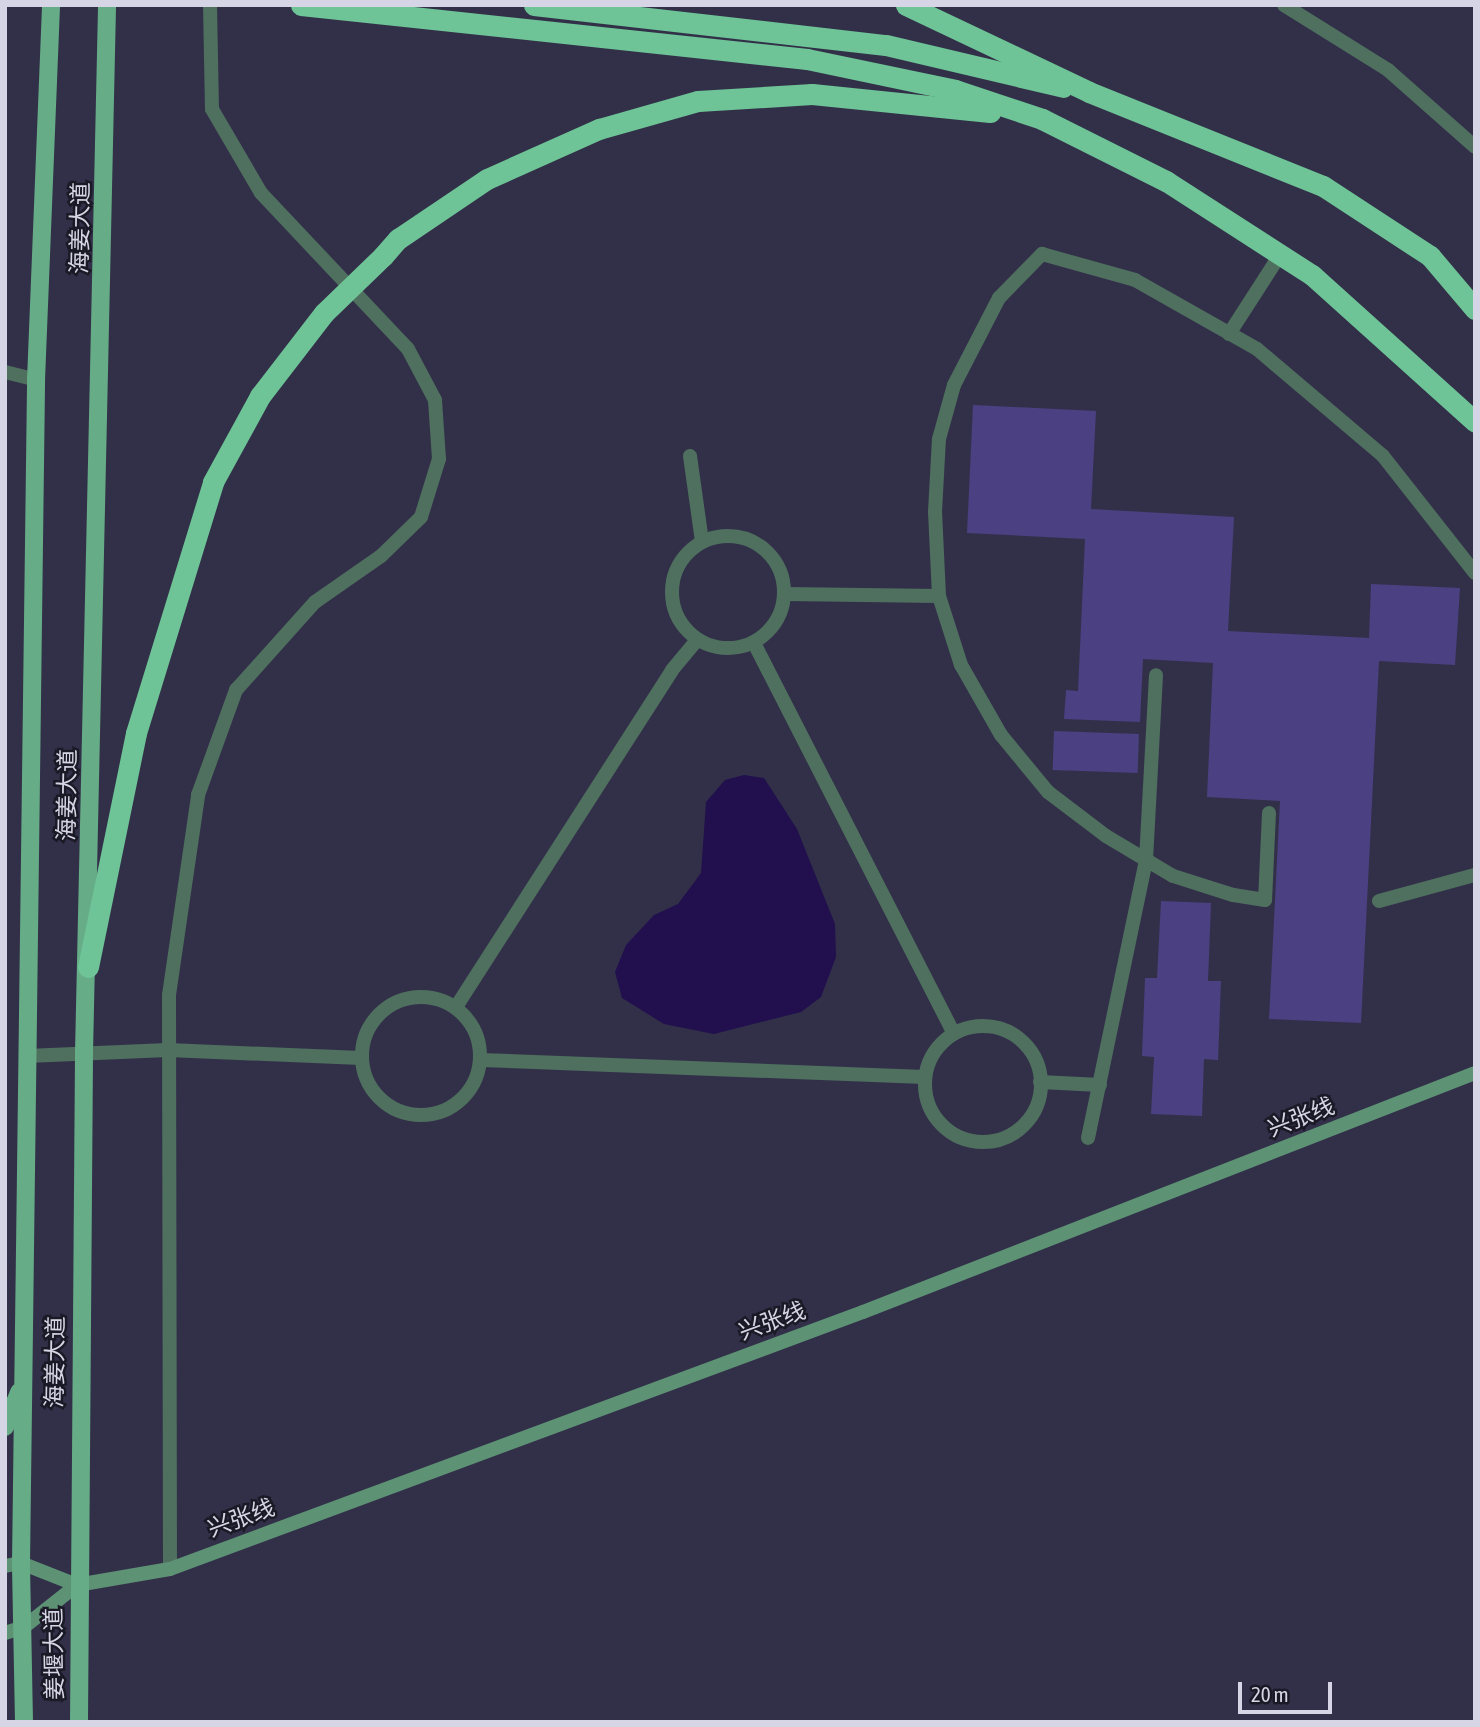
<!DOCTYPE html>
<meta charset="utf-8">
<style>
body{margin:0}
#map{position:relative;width:1480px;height:1727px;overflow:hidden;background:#323049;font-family:"Asap Condensed","Noto Sans SC",sans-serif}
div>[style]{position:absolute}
.water>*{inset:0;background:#210f4e}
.building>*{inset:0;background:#4b4082;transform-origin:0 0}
.service>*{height:14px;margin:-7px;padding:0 7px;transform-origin:7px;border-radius:7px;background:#4f705e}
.service>.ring{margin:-7px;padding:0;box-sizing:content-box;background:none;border:14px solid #4f705e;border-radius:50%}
.minor>*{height:14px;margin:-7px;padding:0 7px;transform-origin:7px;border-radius:7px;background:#4f705e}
.secondary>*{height:14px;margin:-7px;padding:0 7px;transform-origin:7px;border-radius:7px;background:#5d9275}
.primary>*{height:18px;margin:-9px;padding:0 9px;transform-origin:9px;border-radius:9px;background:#66ac86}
.motorway>*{height:21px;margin:-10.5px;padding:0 10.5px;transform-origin:10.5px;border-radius:10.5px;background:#6ec496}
.motorway-bridge>*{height:21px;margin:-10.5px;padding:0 10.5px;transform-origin:10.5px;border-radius:10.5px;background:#6ec496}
span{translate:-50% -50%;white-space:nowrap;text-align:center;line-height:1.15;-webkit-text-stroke:5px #1a1925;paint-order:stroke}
.street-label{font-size:23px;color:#d5d5e5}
.frame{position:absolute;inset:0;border:7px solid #d5d5e5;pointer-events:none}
.scale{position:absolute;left:1238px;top:1682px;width:94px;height:32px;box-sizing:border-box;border:4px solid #d5d5e5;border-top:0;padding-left:9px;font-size:21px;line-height:24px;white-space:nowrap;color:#d5d5e5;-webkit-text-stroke:5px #1a1925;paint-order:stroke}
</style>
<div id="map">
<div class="water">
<i style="clip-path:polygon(744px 775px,764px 778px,797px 829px,835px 924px,836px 957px,821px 997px,801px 1012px,714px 1034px,664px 1024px,622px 998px,615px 972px,626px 945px,654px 915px,678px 904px,701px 873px,706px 802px,725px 780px)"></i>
</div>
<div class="building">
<i style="clip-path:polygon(973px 405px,1096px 411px,1091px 509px,1234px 517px,1228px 631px,1369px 638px,1371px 584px,1460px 588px,1455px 665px,1379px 661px,1361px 1023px,1269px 1019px,1280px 801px,1207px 797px,1213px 663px,1143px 659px,1140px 722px,1064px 719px,1066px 690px,1078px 691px,1085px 539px,967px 533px)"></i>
<i style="left:1054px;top:731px;width:85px;height:39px;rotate:2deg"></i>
<i style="clip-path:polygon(1161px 901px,1211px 903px,1208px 981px,1221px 981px,1218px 1060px,1204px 1059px,1202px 1116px,1151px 1114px,1154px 1057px,1142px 1056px,1145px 978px,1157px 978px)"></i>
</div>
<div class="service">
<i style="left:1229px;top:334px;width:94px;rotate:-57.2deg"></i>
<i style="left:690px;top:456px;width:86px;rotate:82deg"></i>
<i class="ring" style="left:672px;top:536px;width:98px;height:98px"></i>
<i style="left:785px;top:594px;width:154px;rotate:0.7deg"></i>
<i style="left:754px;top:643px;width:439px;rotate:62.9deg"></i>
<i style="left:1269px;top:813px;width:87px;rotate:92.6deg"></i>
<i style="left:1265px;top:900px;width:32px;rotate:-171deg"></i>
<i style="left:1233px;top:895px;width:63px;rotate:-162.4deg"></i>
<i style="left:1173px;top:876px;width:78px;rotate:-149.2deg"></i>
<i style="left:1106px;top:836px;width:73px;rotate:-142.8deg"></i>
<i style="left:1048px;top:792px;width:74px;rotate:-129.5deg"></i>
<i style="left:1001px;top:735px;width:81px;rotate:-119.7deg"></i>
<i style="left:961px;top:665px;width:72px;rotate:-107.7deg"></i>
<i style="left:939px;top:596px;width:84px;rotate:-92.7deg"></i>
<i style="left:935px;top:512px;width:73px;rotate:-86.9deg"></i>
<i style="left:939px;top:439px;width:56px;rotate:-74.5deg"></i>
<i style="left:954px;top:385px;width:98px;rotate:-62.7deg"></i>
<i style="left:999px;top:298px;width:62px;rotate:-45.7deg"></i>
<i style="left:1042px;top:254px;width:97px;rotate:15.6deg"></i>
<i style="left:1135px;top:280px;width:140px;rotate:29.5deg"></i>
<i style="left:1257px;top:349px;width:165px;rotate:40.3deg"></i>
<i style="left:1383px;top:456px;width:149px;rotate:51.8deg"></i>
<i style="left:1379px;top:901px;width:99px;rotate:-15.2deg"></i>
<i class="ring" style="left:362px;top:997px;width:104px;height:104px"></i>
<i style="left:456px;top:1007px;width:400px;rotate:-57.3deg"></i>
<i style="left:672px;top:670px;width:39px;rotate:-50deg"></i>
<i class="ring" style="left:925px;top:1026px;width:102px;height:102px"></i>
<i style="left:27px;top:1056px;width:141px;rotate:-2.4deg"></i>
<i style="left:168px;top:1050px;width:193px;rotate:2.4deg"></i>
<i style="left:481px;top:1060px;width:444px;rotate:2.2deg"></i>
<i style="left:1040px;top:1082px;width:60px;rotate:2.9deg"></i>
<i style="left:1088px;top:1138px;width:284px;rotate:-78.2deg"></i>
<i style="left:1146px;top:860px;width:185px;rotate:-86.9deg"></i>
</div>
<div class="minor">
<i style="left:1284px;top:5px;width:123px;rotate:32deg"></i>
<i style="left:1388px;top:70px;width:116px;rotate:41.5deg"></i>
<i style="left:5px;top:372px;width:32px;rotate:14deg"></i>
<i style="left:170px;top:1569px;width:574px;rotate:-90.1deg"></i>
<i style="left:169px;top:995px;width:202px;rotate:-81.7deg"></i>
<i style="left:198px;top:795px;width:112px;rotate:-70.1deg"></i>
<i style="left:236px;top:690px;width:118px;rotate:-48.1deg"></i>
<i style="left:315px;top:602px;width:80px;rotate:-34.9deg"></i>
<i style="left:381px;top:556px;width:56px;rotate:-44.3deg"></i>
<i style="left:421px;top:517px;width:61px;rotate:-72.8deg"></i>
<i style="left:439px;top:459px;width:59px;rotate:-93.9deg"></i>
<i style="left:435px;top:400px;width:58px;rotate:-117.9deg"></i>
<i style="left:408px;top:349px;width:214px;rotate:-133.3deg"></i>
<i style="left:261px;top:193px;width:97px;rotate:-120.3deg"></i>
<i style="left:212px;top:109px;width:104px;rotate:-91.1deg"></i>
</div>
<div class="secondary">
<i style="left:5px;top:1566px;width:16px;rotate:-11deg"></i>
<i style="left:21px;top:1563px;width:60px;rotate:21.4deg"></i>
<i style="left:5px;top:1633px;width:20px;rotate:-18deg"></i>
<i style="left:24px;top:1627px;width:68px;rotate:-38.4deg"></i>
<i style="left:77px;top:1585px;width:94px;rotate:-9.8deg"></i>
<i style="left:170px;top:1569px;width:739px;rotate:-20.35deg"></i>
<i style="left:863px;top:1312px;width:657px;rotate:-21.33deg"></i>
</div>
<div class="primary">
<i style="left:5px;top:1427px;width:38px;rotate:-68deg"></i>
<i style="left:24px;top:1722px;width:159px;rotate:-91.1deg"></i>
<i style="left:21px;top:1563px;width:1183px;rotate:-89.27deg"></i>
<i style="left:36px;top:380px;width:375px;rotate:-87.7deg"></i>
<i style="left:79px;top:1722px;width:669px;rotate:-89.57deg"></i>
<i style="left:84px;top:1053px;width:1048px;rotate:-88.74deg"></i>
</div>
<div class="motorway">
<i style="left:301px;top:5px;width:509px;rotate:6.09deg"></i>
<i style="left:807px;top:59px;width:151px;rotate:11.8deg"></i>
<i style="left:955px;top:90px;width:92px;rotate:18.4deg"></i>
<i style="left:1042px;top:119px;width:139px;rotate:26.6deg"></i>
<i style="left:1166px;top:181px;width:174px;rotate:32.8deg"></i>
<i style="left:1312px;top:275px;width:219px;rotate:42deg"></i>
<i style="left:534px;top:5px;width:354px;rotate:6.5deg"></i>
<i style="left:886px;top:45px;width:182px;rotate:13.3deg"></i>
<i style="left:906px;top:5px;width:203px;rotate:25.4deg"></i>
<i style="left:1089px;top:92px;width:252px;rotate:21.9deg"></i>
<i style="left:1323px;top:186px;width:128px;rotate:33.2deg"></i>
<i style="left:1430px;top:256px;width:70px;rotate:49.7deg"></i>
<i style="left:383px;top:256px;width:23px;rotate:-49deg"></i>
<i style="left:398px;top:239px;width:107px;rotate:-34deg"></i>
<i style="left:487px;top:179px;width:123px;rotate:-24.1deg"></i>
<i style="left:599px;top:129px;width:103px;rotate:-15.8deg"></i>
<i style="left:698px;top:101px;width:114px;rotate:-3.5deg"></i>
<i style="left:812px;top:94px;width:179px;rotate:5.8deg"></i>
<i style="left:88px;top:967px;width:239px;rotate:-78.4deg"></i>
<i style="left:136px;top:733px;width:263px;rotate:-72.9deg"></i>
<i style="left:213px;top:482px;width:98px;rotate:-61.3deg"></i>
<i style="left:260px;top:396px;width:105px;rotate:-52.4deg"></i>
</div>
<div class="motorway-bridge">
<i style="left:324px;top:313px;width:82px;rotate:-44deg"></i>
</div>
<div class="street-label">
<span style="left:80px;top:228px;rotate:-89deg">海姜大道</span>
<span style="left:67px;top:795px;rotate:-89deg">海姜大道</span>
<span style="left:1301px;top:1117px;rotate:-21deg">兴张线</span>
<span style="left:772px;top:1321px;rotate:-20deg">兴张线</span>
<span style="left:55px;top:1362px;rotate:-89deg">海姜大道</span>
<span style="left:241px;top:1518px;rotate:-20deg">兴张线</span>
<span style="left:54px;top:1654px;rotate:-91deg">姜堰大道</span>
</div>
<div class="frame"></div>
<div class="scale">20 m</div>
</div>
